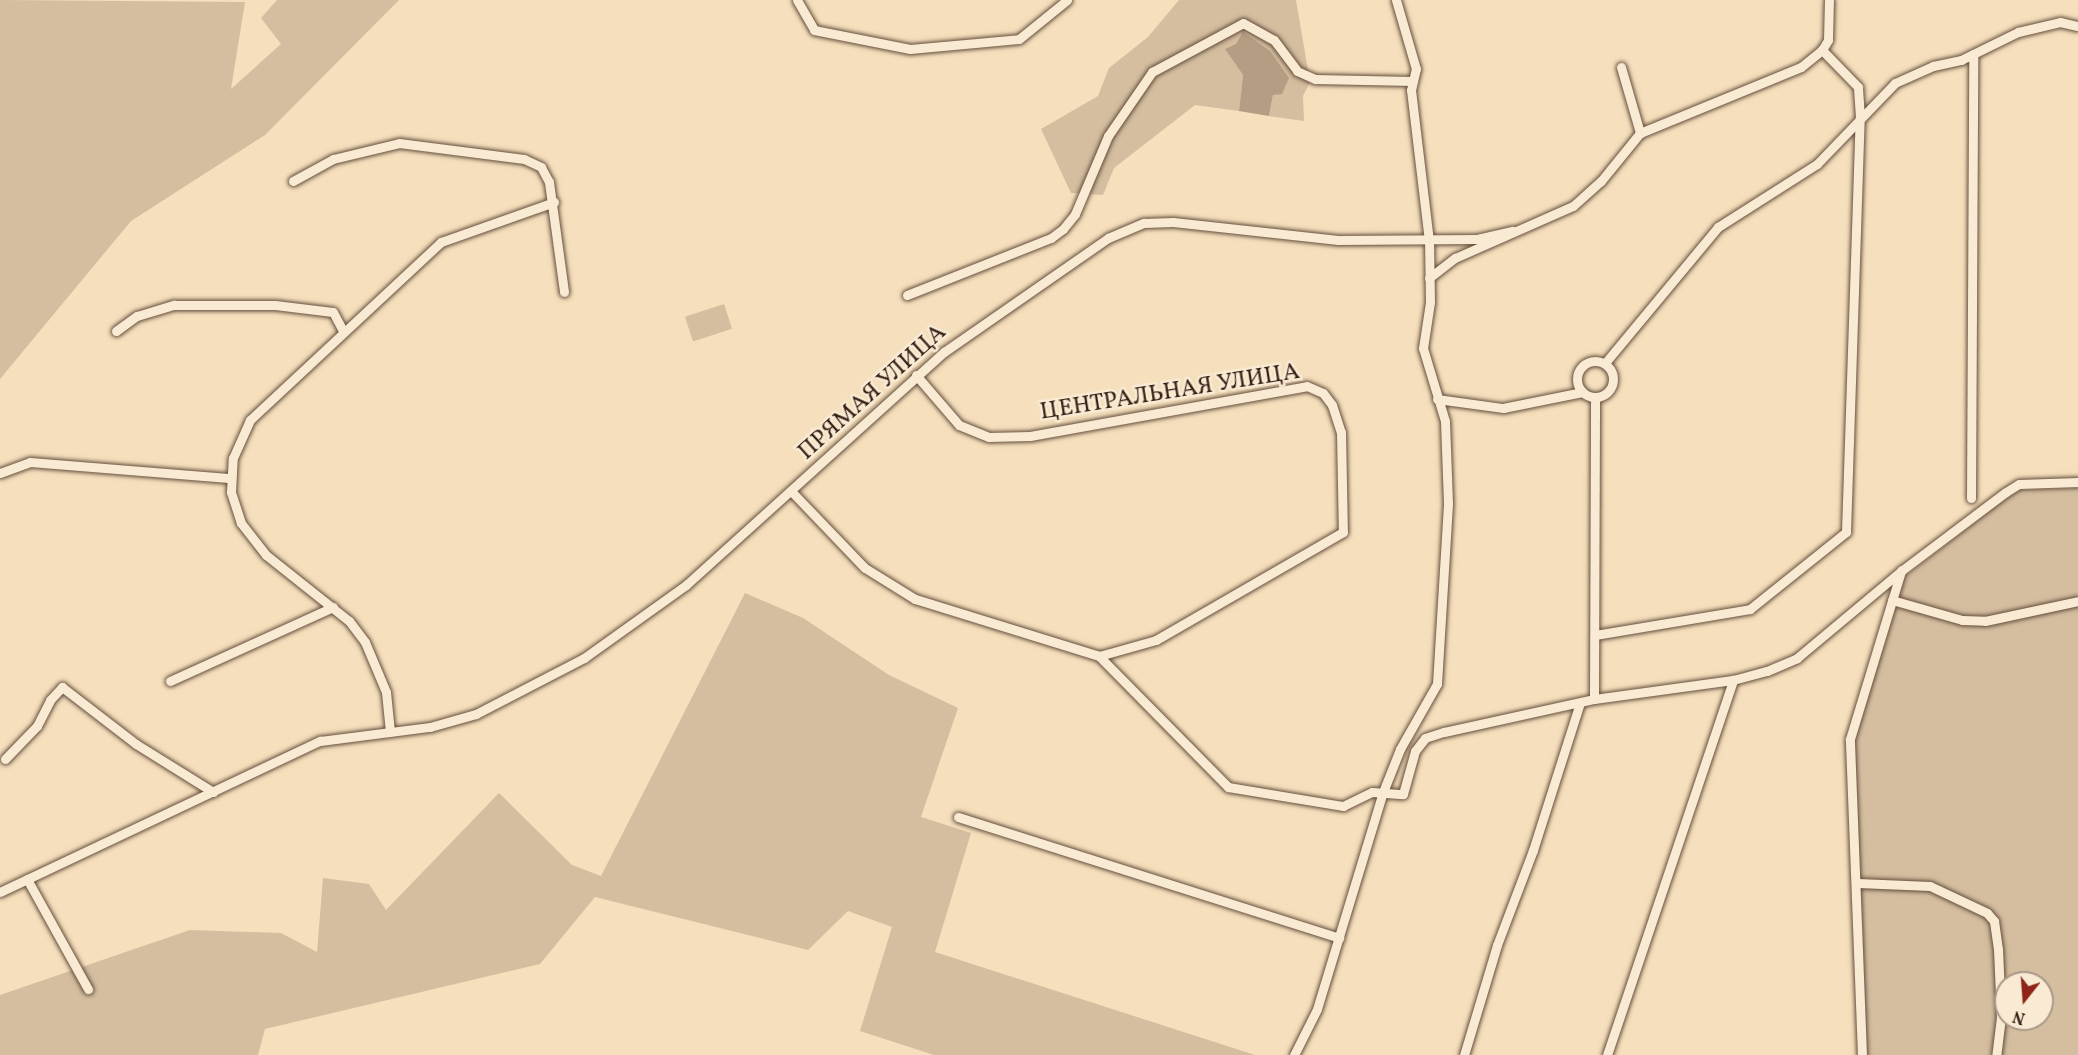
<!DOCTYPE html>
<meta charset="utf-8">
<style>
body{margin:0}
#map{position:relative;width:2078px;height:1055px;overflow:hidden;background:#f5dfbc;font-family:Vollkorn,serif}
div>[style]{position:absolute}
.green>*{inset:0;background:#d4be9f;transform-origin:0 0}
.water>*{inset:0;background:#b49d83}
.roads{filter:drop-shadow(0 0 2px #654e3d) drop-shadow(0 0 2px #654e3d)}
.minor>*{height:9px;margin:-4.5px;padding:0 4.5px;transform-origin:4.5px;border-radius:4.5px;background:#f8ead3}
.minor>.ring{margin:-4.5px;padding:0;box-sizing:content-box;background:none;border:9px solid #f8ead3;border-radius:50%}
span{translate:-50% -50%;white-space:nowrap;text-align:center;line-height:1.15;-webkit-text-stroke:5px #f8ead3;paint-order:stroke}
.street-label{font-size:24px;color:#351e13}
.north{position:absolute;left:1994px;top:971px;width:60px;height:60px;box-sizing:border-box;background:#f8ead3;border:2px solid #aa9886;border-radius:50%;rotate:197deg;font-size:16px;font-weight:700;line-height:24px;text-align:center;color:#351e13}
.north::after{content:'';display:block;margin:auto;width:21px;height:27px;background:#8f2418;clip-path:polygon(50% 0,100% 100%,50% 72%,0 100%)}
</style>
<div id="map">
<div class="green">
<i style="clip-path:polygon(0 0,245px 2px,231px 89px,281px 44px,261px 18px,277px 0,399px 0,265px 135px,131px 221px,0 379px)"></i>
<i style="clip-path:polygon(1179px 0,1296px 0,1310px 82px,1303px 96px,1304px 121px,1269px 116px,1273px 95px,1234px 62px,1243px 75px,1239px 111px,1195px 105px,1114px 168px,1103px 195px,1071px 193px,1041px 129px,1098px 96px,1109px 68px,1148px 37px)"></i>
<i style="left:724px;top:304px;width:26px;height:41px;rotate:72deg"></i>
<i style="clip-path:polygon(evenodd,2078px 488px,2078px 1055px,1858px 1055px,1850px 743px,1902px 579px,2017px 490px,2078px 488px,2006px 983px,2042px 983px,2042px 1019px,2006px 1019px,2006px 983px)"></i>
<i style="clip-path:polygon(745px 593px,803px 618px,889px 675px,958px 708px,921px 817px,971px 833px,935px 952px,1255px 1055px,934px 1055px,860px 1031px,892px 927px,848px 911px,808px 950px,595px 897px,540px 964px,265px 1029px,258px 1055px,0 1055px,0 995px,190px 930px,281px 933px,317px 952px,323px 878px,369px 884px,386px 910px,499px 793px,572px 865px,601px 876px)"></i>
</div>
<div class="water">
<i style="clip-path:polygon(1243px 32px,1270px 51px,1289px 78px,1282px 94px,1273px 95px,1269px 116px,1239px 111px,1243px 75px,1225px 49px,1236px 44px)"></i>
</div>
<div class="roads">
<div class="minor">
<i style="left:797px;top:0;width:34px;rotate:60deg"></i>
<i style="left:814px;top:30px;width:98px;rotate:11.2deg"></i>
<i style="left:910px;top:49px;width:109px;rotate:-5.2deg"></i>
<i style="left:1019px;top:39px;width:62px;rotate:-39.1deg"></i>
<i style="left:1621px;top:67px;width:69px;rotate:73.9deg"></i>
<i style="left:293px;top:181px;width:46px;rotate:-28.8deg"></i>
<i style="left:333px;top:159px;width:68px;rotate:-13.6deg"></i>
<i style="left:399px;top:143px;width:126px;rotate:7.3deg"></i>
<i style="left:524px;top:159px;width:19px;rotate:25deg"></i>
<i style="left:541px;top:167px;width:17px;rotate:62deg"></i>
<i style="left:549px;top:182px;width:111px;rotate:82.2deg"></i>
<i style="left:1429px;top:278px;width:33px;rotate:-38deg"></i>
<i style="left:1455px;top:258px;width:129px;rotate:-23.8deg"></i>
<i style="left:1573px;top:206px;width:38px;rotate:-42deg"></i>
<i style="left:1601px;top:181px;width:62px;rotate:-50.9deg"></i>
<i style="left:1640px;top:133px;width:174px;rotate:-22.3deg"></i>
<i style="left:1801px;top:67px;width:27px;rotate:-39deg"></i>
<i style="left:1822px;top:50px;width:12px;rotate:-59deg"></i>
<i style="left:1828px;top:40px;width:40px;rotate:-88.6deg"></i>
<i style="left:907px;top:295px;width:155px;rotate:-21.6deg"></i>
<i style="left:1051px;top:238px;width:15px;rotate:-37deg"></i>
<i style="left:1063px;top:229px;width:19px;rotate:-51deg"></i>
<i style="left:1075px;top:214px;width:85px;rotate:-67.1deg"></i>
<i style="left:1108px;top:136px;width:78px;rotate:-55.5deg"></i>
<i style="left:1152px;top:72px;width:103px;rotate:-28.3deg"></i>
<i style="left:1243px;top:23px;width:35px;rotate:29deg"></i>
<i style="left:1274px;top:40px;width:39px;rotate:53deg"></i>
<i style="left:1297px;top:71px;width:20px;rotate:24deg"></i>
<i style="left:1315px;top:79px;width:98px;rotate:1.2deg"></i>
<i style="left:116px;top:331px;width:26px;rotate:-36deg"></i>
<i style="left:137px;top:316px;width:39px;rotate:-17deg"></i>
<i style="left:174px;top:305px;width:101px"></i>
<i style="left:275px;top:305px;width:58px;rotate:6.9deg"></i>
<i style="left:333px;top:312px;width:21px;rotate:62deg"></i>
<i class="ring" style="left:1577px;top:361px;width:27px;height:27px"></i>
<i style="left:1605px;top:363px;width:177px;rotate:-50.3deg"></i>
<i style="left:1718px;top:227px;width:117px;rotate:-32.5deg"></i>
<i style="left:1817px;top:164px;width:112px;rotate:-46.1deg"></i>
<i style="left:1895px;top:83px;width:42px;rotate:-24.1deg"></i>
<i style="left:1933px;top:66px;width:29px;rotate:-12deg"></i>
<i style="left:1961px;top:60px;width:64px;rotate:-26.2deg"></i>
<i style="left:2018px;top:32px;width:43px;rotate:-13.4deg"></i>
<i style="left:2060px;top:22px;width:18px;rotate:13deg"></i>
<i style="left:916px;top:375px;width:66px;rotate:49.3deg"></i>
<i style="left:959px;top:425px;width:32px;rotate:22deg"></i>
<i style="left:989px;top:437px;width:41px;rotate:-1.4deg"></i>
<i style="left:1030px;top:436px;width:281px;rotate:-10.2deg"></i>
<i style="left:1307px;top:386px;width:17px;rotate:24deg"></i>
<i style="left:1323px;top:393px;width:15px;rotate:53deg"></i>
<i style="left:1332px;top:405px;width:28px;rotate:72deg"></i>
<i style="left:1341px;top:432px;width:100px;rotate:88.9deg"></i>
<i style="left:1343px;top:532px;width:216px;rotate:150deg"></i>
<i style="left:1156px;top:640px;width:59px;rotate:164.3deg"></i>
<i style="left:1437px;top:399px;width:67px;rotate:7.8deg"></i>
<i style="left:1503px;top:408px;width:81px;rotate:-11.4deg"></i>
<i style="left:0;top:473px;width:32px;rotate:-20deg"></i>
<i style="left:30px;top:462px;width:202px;rotate:4.6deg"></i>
<i style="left:792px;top:492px;width:105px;rotate:46.2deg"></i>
<i style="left:865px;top:568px;width:59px;rotate:31.8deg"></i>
<i style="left:915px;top:599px;width:193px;rotate:17.2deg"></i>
<i style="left:1099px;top:656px;width:184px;rotate:45.4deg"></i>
<i style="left:1228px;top:787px;width:117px;rotate:9.4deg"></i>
<i style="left:1343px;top:806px;width:32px;rotate:-26deg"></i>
<i style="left:1372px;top:792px;width:31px;rotate:4deg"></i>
<i style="left:1403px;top:794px;width:45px;rotate:-74.4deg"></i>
<i style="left:1415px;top:751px;width:16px;rotate:-52deg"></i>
<i style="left:1425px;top:738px;width:20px;rotate:-18deg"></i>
<i style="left:1444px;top:732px;width:154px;rotate:-12.4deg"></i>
<i style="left:1594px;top:699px;width:140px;rotate:-7.8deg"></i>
<i style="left:1733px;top:680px;width:35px;rotate:-15deg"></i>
<i style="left:1767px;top:671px;width:33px;rotate:-23deg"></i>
<i style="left:1797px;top:658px;width:136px;rotate:-39.9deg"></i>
<i style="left:1901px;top:571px;width:131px;rotate:-37deg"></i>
<i style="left:2006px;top:492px;width:15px;rotate:-32deg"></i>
<i style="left:2019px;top:484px;width:59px;rotate:-1.9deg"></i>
<i style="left:1971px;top:498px;width:444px;rotate:-89.7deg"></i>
<i style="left:1892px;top:600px;width:73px;rotate:15.9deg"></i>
<i style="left:1962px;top:620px;width:23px;rotate:2deg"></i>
<i style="left:1985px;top:621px;width:95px;rotate:-12.1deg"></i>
<i style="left:1595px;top:635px;width:157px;rotate:-9.5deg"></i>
<i style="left:1750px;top:609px;width:123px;rotate:-38.7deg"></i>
<i style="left:1846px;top:532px;width:415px;rotate:-88.1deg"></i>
<i style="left:1860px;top:117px;width:30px;rotate:-94deg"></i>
<i style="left:1858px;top:87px;width:52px;rotate:-134.2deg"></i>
<i style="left:170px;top:681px;width:179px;rotate:-24.4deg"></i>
<i style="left:1594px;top:699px;width:302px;rotate:-89.8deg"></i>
<i style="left:390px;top:732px;width:40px;rotate:-95.7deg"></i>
<i style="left:386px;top:692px;width:54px;rotate:-112.8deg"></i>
<i style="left:365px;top:642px;width:26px;rotate:-127deg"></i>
<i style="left:349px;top:621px;width:106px;rotate:-141.5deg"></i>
<i style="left:266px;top:555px;width:41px;rotate:-128deg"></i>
<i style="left:241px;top:523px;width:33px;rotate:-108deg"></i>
<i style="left:231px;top:492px;width:34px;rotate:-87deg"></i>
<i style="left:233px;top:458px;width:42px;rotate:-65.9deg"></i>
<i style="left:250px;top:420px;width:261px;rotate:-43deg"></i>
<i style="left:441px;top:242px;width:120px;rotate:-19.5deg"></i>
<i style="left:5px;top:759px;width:46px;rotate:-45.9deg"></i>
<i style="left:37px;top:726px;width:29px;rotate:-63deg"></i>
<i style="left:50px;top:700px;width:18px;rotate:-47deg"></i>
<i style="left:62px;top:687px;width:93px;rotate:37.6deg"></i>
<i style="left:136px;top:744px;width:91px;rotate:31.9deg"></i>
<i style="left:958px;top:817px;width:400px;rotate:17.6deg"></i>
<i style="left:27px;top:879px;width:126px;rotate:61deg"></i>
<i style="left:1858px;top:883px;width:72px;rotate:2.4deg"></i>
<i style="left:1930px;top:886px;width:63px;rotate:25.3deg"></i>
<i style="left:1987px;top:913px;width:11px;rotate:49deg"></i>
<i style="left:1994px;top:921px;width:28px;rotate:82deg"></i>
<i style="left:1998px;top:949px;width:68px;rotate:87.5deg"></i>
<i style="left:2001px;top:1017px;width:38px;rotate:97deg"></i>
<i style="left:0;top:892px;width:354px;rotate:-25.3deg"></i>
<i style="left:320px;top:741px;width:111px;rotate:-7.3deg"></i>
<i style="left:430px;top:727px;width:48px;rotate:-15.8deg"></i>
<i style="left:476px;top:714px;width:122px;rotate:-27.4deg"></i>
<i style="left:584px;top:658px;width:125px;rotate:-35.6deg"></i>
<i style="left:686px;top:585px;width:348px;rotate:-42.1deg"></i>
<i style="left:944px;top:352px;width:200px;rotate:-34.8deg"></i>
<i style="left:1108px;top:238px;width:39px;rotate:-23deg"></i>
<i style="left:1144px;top:223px;width:29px;rotate:-2deg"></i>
<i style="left:1173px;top:222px;width:166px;rotate:6.2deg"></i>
<i style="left:1338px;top:240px;width:139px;rotate:-0.4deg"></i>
<i style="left:1477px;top:239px;width:37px;rotate:-13deg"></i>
<i style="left:1294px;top:1055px;width:51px;rotate:-63.4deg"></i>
<i style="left:1317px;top:1009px;width:227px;rotate:-73.1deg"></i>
<i style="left:1383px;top:792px;width:46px;rotate:-68.4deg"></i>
<i style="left:1400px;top:749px;width:75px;rotate:-60.4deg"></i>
<i style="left:1437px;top:684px;width:181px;rotate:-86.5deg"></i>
<i style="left:1448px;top:503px;width:82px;rotate:-92.1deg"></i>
<i style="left:1445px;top:421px;width:76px;rotate:-106.8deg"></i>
<i style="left:1423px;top:348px;width:47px;rotate:-81.3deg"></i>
<i style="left:1430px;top:302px;width:61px;rotate:-90.9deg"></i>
<i style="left:1429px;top:241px;width:152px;rotate:-96.8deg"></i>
<i style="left:1411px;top:90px;width:22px;rotate:-77deg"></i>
<i style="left:1416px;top:69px;width:72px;rotate:-106.2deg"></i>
<i style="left:1464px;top:1055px;width:115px;rotate:-73.3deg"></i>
<i style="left:1497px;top:945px;width:102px;rotate:-69.2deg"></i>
<i style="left:1533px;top:850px;width:154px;rotate:-72.3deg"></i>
<i style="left:1607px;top:1055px;width:396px;rotate:-71.4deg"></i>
<i style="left:1862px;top:1055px;width:316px;rotate:-92.2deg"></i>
<i style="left:1850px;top:739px;width:176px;rotate:-73.1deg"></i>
</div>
</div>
<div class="street-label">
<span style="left:873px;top:393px;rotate:-42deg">ПРЯМАЯ УЛИЦА</span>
<span style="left:1170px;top:393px;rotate:-9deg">ЦЕНТРАЛЬНАЯ УЛИЦА</span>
</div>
<div class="north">N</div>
</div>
